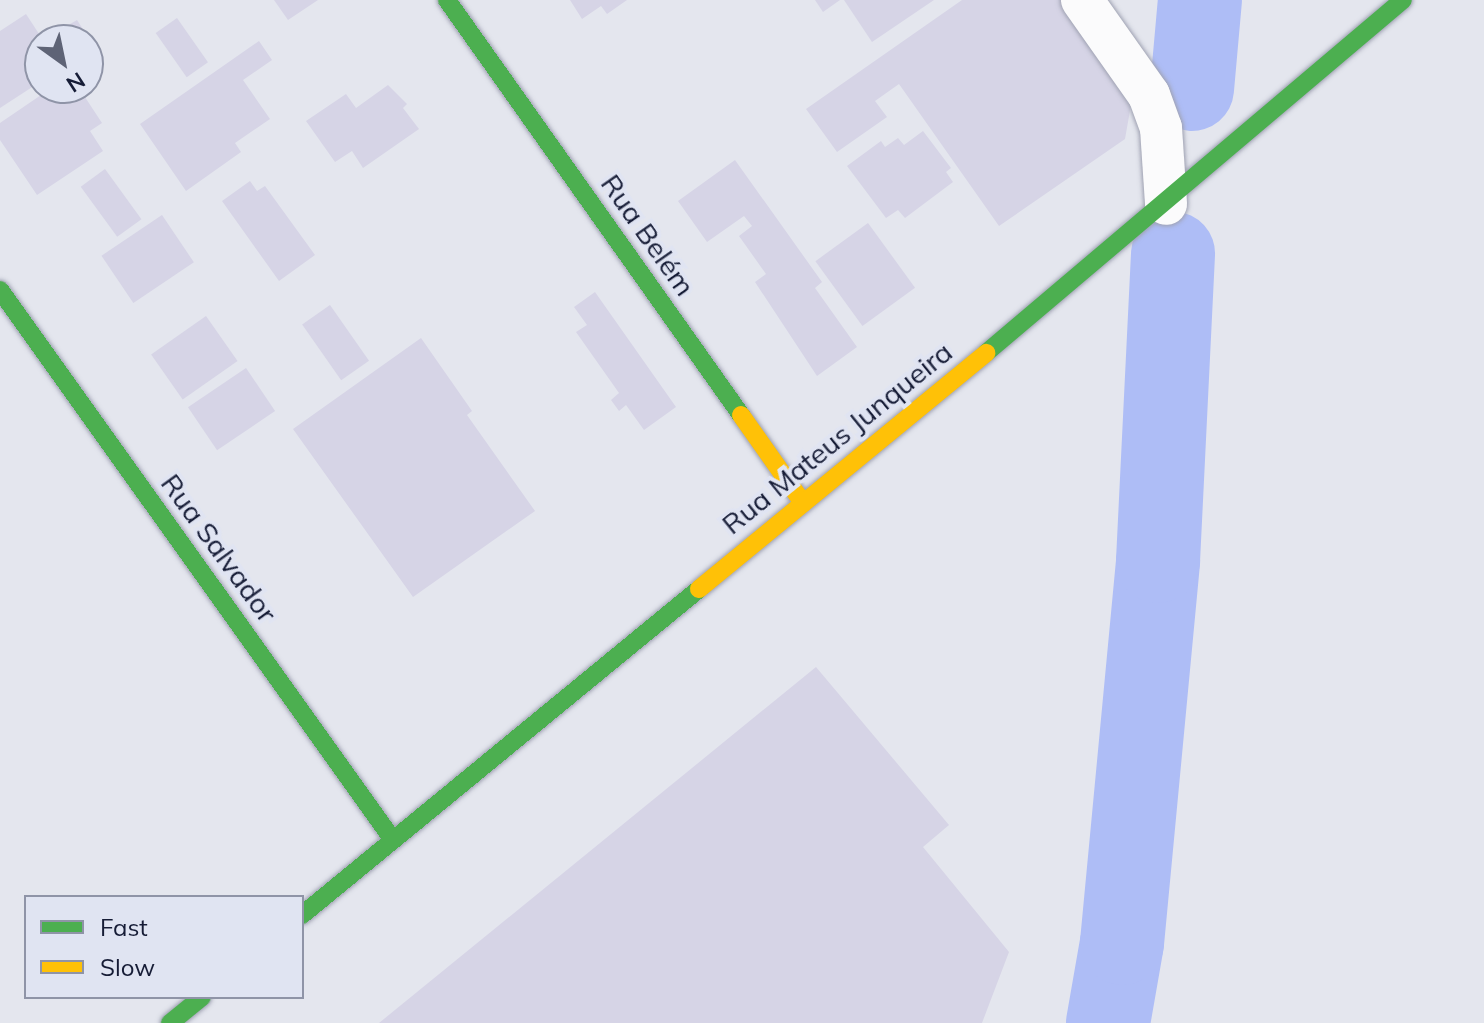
<!DOCTYPE html>
<meta charset="utf-8">
<style>
body{margin:0}
#map{position:relative;width:1484px;height:1023px;overflow:hidden;background:#e4e6ee;font-family:Mulish,sans-serif}
div>[style]{position:absolute}
.river>*{height:84px;margin:-42px;padding:0 42px;transform-origin:42px;border-radius:42px;background:#aebdf6}
.building>*{inset:0;background:#d6d4e6;transform-origin:0 0}
.roads{filter:drop-shadow(0 0 2px #9fa2b2) drop-shadow(0 0 2px #9fa2b2)}
.street>*{height:42px;margin:-21px;padding:0 21px;transform-origin:21px;border-radius:21px;background:#fbfbfc}
.fast>*{height:18px;margin:-9px;padding:0 9px;transform-origin:9px;border-radius:9px;background:#4caf50}
.slow>*{height:18px;margin:-9px;padding:0 9px;transform-origin:9px;border-radius:9px;background:#ffc107}
span{translate:-50% -50%;white-space:nowrap;text-align:center;line-height:1.15;-webkit-text-stroke:8px #e0e4f2;paint-order:stroke}
.street-label{font-size:28px;color:#161c36}
.legend{position:absolute;left:24px;top:895px;width:280px;height:104px;box-sizing:border-box;background:#e0e4f2;border:2px solid #8f94a7;margin:0;padding:10px 14px;list-style:none;font-size:24px;color:#161c36}
.legend li{display:flex;align-items:center;gap:16px;height:40px}
.legend b{width:40px;border:2px solid #8f94a7}
.north{position:absolute;left:24px;top:24px;width:80px;height:80px;box-sizing:border-box;background:#e0e4f2;border:2px solid #8f94a7;border-radius:50%;rotate:147deg;font-size:22px;font-weight:700;line-height:32px;text-align:center;color:#161c36}
.north::after{content:'';display:block;margin:auto;width:28px;height:36px;background:#5e6376;clip-path:polygon(50% 0,100% 100%,50% 72%,0 100%)}
</style>
<div id="map">
<div class="river">
<i style="left:1192px;top:89px;width:89px;rotate:-84.9deg"></i>
<i style="left:1108px;top:1023px;width:81px;rotate:-80.1deg"></i>
<i style="left:1122px;top:943px;width:384px;rotate:-84.6deg"></i>
<i style="left:1158px;top:561px;width:308px;rotate:-87.2deg"></i>
</div>
<div class="building">
<i style="clip-path:polygon(274px 0,318px 0,288px 20px)"></i>
<i style="clip-path:polygon(570px 0,627px 0,607px 14px,601px 6px,582px 19px)"></i>
<i style="clip-path:polygon(815px 0,840px 0,823px 12px)"></i>
<i style="clip-path:polygon(844px 0,934px 0,872px 42px)"></i>
<i style="clip-path:polygon(962px 0,1062px 0,1132px 99px,1125px 139px,999px 226px,899px 84px,875px 101px,887px 117px,837px 152px,806px 109px)"></i>
<i style="clip-path:polygon(26px 14px,43px 40px,40px 82px,0 108px,0 31px)"></i>
<i style="left:177px;top:18px;width:54px;height:26px;rotate:55deg"></i>
<i style="clip-path:polygon(77px 20px,86px 34px,74px 40px,65px 27px)"></i>
<i style="clip-path:polygon(259px 41px,272px 60px,243px 80px,270px 119px,235px 143px,241px 152px,186px 191px,140px 124px)"></i>
<i style="clip-path:polygon(388px 85px,407px 104px,403px 108px,419px 129px,363px 168px,352px 151px,335px 162px,306px 121px,346px 94px,356px 108px)"></i>
<i style="clip-path:polygon(41px 88px,79px 88px,102px 123px,90px 131px,103px 151px,37px 195px,0 140px,0 123px,44px 93px)"></i>
<i style="clip-path:polygon(923px 131px,951px 168px,946px 172px,953px 182px,905px 218px,898px 210px,886px 218px,847px 166px,881px 141px,885px 147px,898px 138px,904px 145px)"></i>
<i style="clip-path:polygon(735px 160px,822px 282px,815px 288px,857px 347px,817px 376px,755px 282px,766px 274px,739px 236px,752px 226px,744px 216px,707px 242px,678px 201px)"></i>
<i style="left:105px;top:169px;width:62px;height:30px;rotate:54deg"></i>
<i style="clip-path:polygon(250px 181px,257px 191px,265px 186px,315px 255px,279px 281px,222px 201px)"></i>
<i style="left:162px;top:215px;width:57px;height:73px;rotate:56deg"></i>
<i style="left:868px;top:223px;width:80px;height:65px;rotate:54deg"></i>
<i style="clip-path:polygon(595px 292px,676px 407px,644px 430px,626px 405px,619px 411px,611px 400px,619px 393px,576px 332px,587px 325px,574px 307px)"></i>
<i style="left:330px;top:305px;width:68px;height:34px;rotate:55deg"></i>
<i style="left:206px;top:316px;width:55px;height:67px;rotate:55deg"></i>
<i style="clip-path:polygon(421px 338px,472px 411px,467px 415px,535px 511px,413px 597px,293px 429px)"></i>
<i style="left:246px;top:368px;width:52px;height:70px;rotate:56deg"></i>
<i style="clip-path:polygon(816px 667px,949px 825px,923px 847px,1009px 952px,982px 1023px,379px 1023px)"></i>
</div>
<div class="roads">
<div class="street">
<i style="left:1082px;top:0;width:116px;rotate:54.8deg"></i>
<i style="left:1149px;top:95px;width:35px;rotate:70deg"></i>
<i style="left:1161px;top:128px;width:76px;rotate:86.2deg"></i>
</div>
<div class="fast">
<i style="left:447px;top:0;width:509px;rotate:54.68deg"></i>
<i style="left:0;top:290px;width:676px;rotate:54.45deg"></i>
<i style="left:986px;top:353px;width:546px;rotate:-40.25deg"></i>
<i style="left:302px;top:915px;width:514px;rotate:-39.39deg"></i>
<i style="left:170px;top:1023px;width:41px;rotate:-39.1deg"></i>
</div>
<div class="slow">
<i style="left:741px;top:415px;width:108px;rotate:54.8deg"></i>
<i style="left:699px;top:589px;width:372px;rotate:-39.4deg"></i>
</div>
</div>
<div class="street-label">
<span style="left:648px;top:235px;rotate:55deg">Rua Belém</span>
<span style="left:837px;top:438px;rotate:-39deg">Rua Mateus Junqueira</span>
<span style="left:219px;top:548px;rotate:54deg">Rua Salvador</span>
</div>
<ul class="legend">
<li><b style="height:10px;background:#4caf50"></b>Fast</li>
<li><b style="height:10px;background:#ffc107"></b>Slow</li>
</ul>
<div class="north">N</div>
</div>
